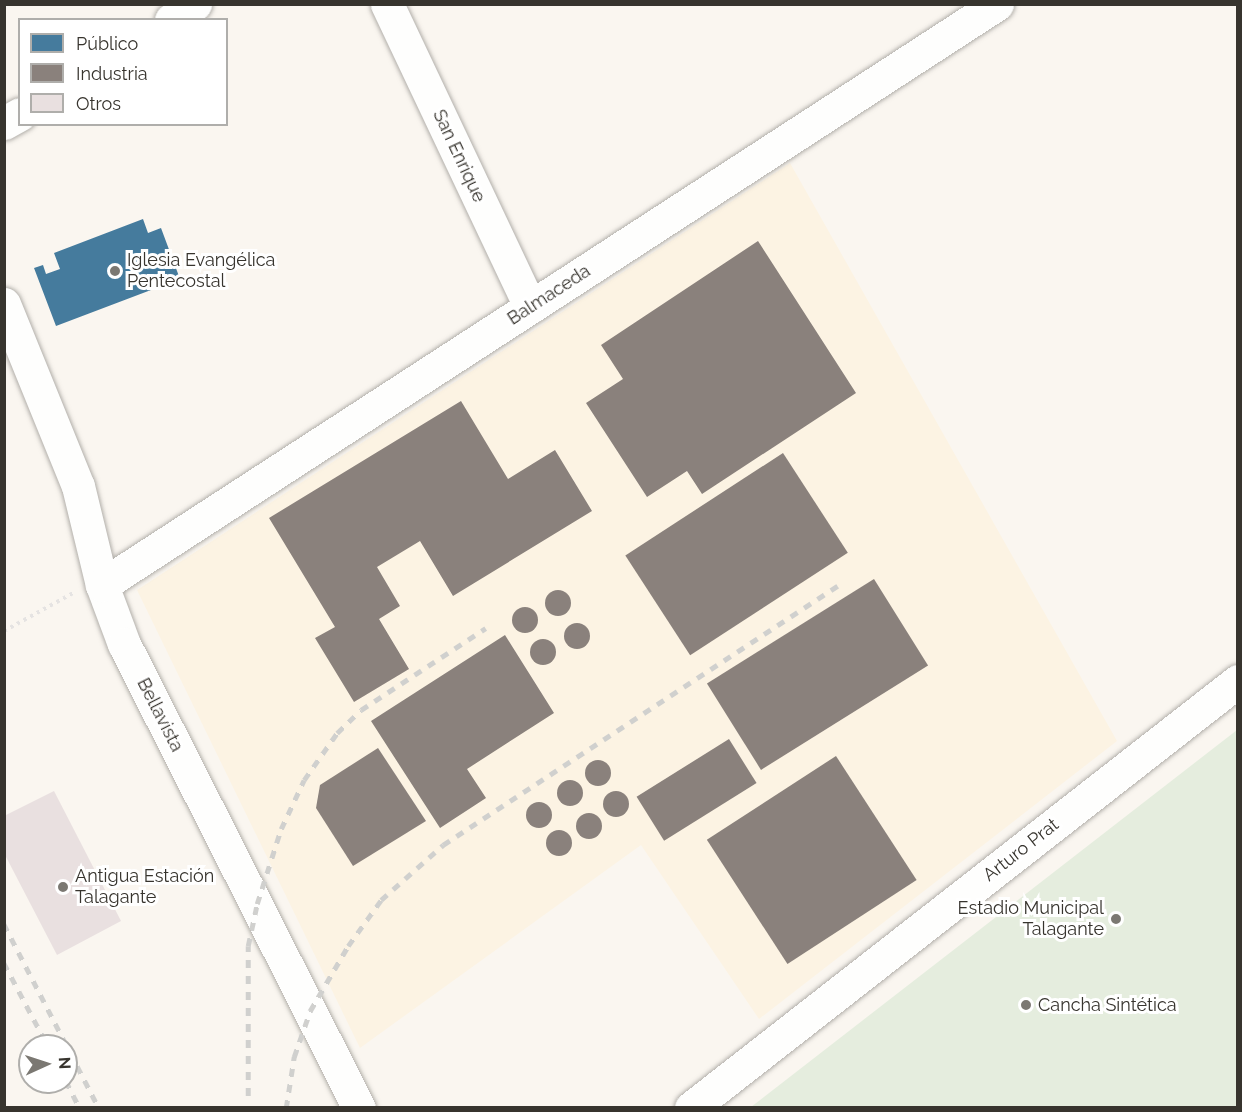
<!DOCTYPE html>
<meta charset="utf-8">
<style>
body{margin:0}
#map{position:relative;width:1242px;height:1112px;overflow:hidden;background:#faf6f0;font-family:Raleway,sans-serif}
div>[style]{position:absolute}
.built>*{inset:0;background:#fcf3e3}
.green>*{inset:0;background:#e5edde}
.public>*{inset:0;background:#457b9d}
.industry>*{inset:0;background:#8a817c;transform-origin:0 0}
.round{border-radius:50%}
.building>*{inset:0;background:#e9e0e0}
.path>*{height:4px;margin-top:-2px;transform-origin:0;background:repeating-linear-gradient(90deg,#e5e3e2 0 3px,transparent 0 7.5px)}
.roads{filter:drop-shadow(0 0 2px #b2afaa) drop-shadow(0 0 2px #b2afaa)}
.minor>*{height:33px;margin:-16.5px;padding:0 16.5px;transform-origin:16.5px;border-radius:16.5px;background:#fefefd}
.rail>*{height:4.5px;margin-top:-2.25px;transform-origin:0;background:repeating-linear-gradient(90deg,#d0d0ce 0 8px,transparent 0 16px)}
.dots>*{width:16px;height:16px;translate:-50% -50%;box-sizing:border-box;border:3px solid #fff;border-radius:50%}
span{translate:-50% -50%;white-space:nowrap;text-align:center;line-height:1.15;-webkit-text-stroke:6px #fff;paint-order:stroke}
.street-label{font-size:18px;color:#37342e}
.poi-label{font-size:18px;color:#37342e}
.left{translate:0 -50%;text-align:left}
.right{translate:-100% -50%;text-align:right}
.frame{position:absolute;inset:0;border:6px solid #37342e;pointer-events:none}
.legend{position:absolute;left:18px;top:18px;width:210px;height:108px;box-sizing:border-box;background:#fff;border:2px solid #afaeab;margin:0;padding:8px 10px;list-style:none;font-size:18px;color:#37342e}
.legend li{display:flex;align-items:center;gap:12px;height:30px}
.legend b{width:30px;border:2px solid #afaeab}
.north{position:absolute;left:18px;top:1034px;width:60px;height:60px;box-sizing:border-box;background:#fff;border:2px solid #afaeab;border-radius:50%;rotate:87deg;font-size:16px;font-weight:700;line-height:24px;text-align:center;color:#37342e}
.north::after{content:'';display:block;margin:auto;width:21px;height:27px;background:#7b7872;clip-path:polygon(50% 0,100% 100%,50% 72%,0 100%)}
</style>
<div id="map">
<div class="built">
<i style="clip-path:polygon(790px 163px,1117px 741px,759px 1019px,641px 845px,360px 1048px,137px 590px)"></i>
</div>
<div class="green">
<i style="clip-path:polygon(1237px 730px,1237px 1107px,751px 1107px)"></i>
</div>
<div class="public">
<i style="clip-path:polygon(143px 219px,148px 233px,161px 228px,180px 279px,56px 326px,34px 268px,43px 265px,46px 274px,60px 269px,54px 253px)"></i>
</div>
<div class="industry">
<i style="clip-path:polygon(758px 241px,856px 393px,702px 494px,687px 471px,647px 497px,586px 403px,623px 379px,601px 345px)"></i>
<i style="clip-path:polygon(461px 401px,508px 479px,555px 450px,592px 511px,453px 596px,420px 541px,377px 567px,400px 606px,379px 619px,409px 669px,354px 702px,315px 638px,335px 627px,269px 518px)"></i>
<i style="left:783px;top:453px;width:119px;height:188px;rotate:57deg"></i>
<i style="left:874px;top:579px;width:102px;height:197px;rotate:58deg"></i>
<i class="round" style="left:545px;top:590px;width:26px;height:26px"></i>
<i class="round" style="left:512px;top:607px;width:26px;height:26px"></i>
<i class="round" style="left:564px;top:623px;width:26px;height:26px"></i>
<i style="clip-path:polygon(505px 635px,554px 713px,467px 769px,486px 798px,440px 828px,371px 721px)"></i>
<i class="round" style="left:530px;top:639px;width:26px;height:26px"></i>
<i style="left:729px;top:739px;width:52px;height:109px;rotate:58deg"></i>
<i style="clip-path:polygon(378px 748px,426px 821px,353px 866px,316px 808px,320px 785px)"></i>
<i style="left:836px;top:756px;width:148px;height:154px;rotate:57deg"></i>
<i class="round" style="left:585px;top:760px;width:26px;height:26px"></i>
<i class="round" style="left:557px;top:780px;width:26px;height:26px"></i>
<i class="round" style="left:603px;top:791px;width:26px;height:26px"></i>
<i class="round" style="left:526px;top:802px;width:26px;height:26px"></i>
<i class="round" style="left:576px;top:813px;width:26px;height:26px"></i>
<i class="round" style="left:546px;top:830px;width:26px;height:26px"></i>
</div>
<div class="building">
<i style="clip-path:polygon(54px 791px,121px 921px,57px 955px,4px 853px,4px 816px)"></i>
</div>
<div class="path">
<i style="left:4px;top:631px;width:81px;rotate:-28.8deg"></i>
</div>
<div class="roads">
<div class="minor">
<i style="left:387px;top:4px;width:335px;rotate:64.7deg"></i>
<i style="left:171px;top:20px;width:29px;rotate:-34deg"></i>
<i style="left:4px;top:123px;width:18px;rotate:-29deg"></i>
<i style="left:4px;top:304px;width:196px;rotate:67.9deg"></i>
<i style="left:78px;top:486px;width:102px;rotate:76.4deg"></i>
<i style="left:102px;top:585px;width:63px;rotate:69.6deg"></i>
<i style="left:124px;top:644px;width:520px;rotate:63.14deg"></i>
<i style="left:102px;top:585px;width:1067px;rotate:-32.99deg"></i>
<i style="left:691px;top:1108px;width:694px;rotate:-37.98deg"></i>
</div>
</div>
<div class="rail">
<i style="left:4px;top:924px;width:207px;rotate:62.7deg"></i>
<i style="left:4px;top:963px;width:94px;rotate:62.1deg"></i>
<i style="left:66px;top:1081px;width:30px;rotate:63deg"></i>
<i style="left:248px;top:1096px;width:150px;rotate:-90deg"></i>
<i style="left:248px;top:946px;width:43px;rotate:-77.9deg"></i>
<i style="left:257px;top:904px;width:79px;rotate:-72.3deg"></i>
<i style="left:281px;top:829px;width:54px;rotate:-64.9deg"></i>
<i style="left:304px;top:780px;width:57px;rotate:-54.9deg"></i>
<i style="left:337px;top:733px;width:33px;rotate:-44deg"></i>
<i style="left:361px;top:710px;width:149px;rotate:-33.3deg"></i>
<i style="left:286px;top:1108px;width:52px;rotate:-81.1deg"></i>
<i style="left:294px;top:1057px;width:49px;rotate:-70.8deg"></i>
<i style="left:310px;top:1011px;width:75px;rotate:-59.7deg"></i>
<i style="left:348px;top:946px;width:57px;rotate:-54.3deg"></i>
<i style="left:381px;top:900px;width:83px;rotate:-41.6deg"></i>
<i style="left:443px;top:845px;width:480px;rotate:-33.3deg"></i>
</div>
<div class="dots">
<i style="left:115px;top:271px;background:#7b7872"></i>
<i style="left:63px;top:887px;background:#7b7872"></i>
<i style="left:1116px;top:919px;background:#7b7872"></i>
<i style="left:1026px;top:1005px;background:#7b7872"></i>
</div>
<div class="street-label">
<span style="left:459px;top:156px;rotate:65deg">San Enrique</span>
<span style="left:549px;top:295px;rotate:-33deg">Balmaceda</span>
<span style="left:160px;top:715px;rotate:63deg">Bellavista</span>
<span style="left:1021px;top:850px;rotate:-38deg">Arturo Prat</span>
</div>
<div class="poi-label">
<span class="left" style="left:127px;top:271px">Iglesia Evangélica<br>Pentecostal</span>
<span class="left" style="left:75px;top:887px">Antigua Estación<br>Talagante</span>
<span class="right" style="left:1104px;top:919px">Estadio Municipal<br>Talagante</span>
<span class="left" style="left:1038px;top:1005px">Cancha Sintética</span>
</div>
<div class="frame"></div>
<ul class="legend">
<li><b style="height:16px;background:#457b9d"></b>Público</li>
<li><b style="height:16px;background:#8a817c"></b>Industria</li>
<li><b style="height:16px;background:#e9e0e0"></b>Otros</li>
</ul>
<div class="north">N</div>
</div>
